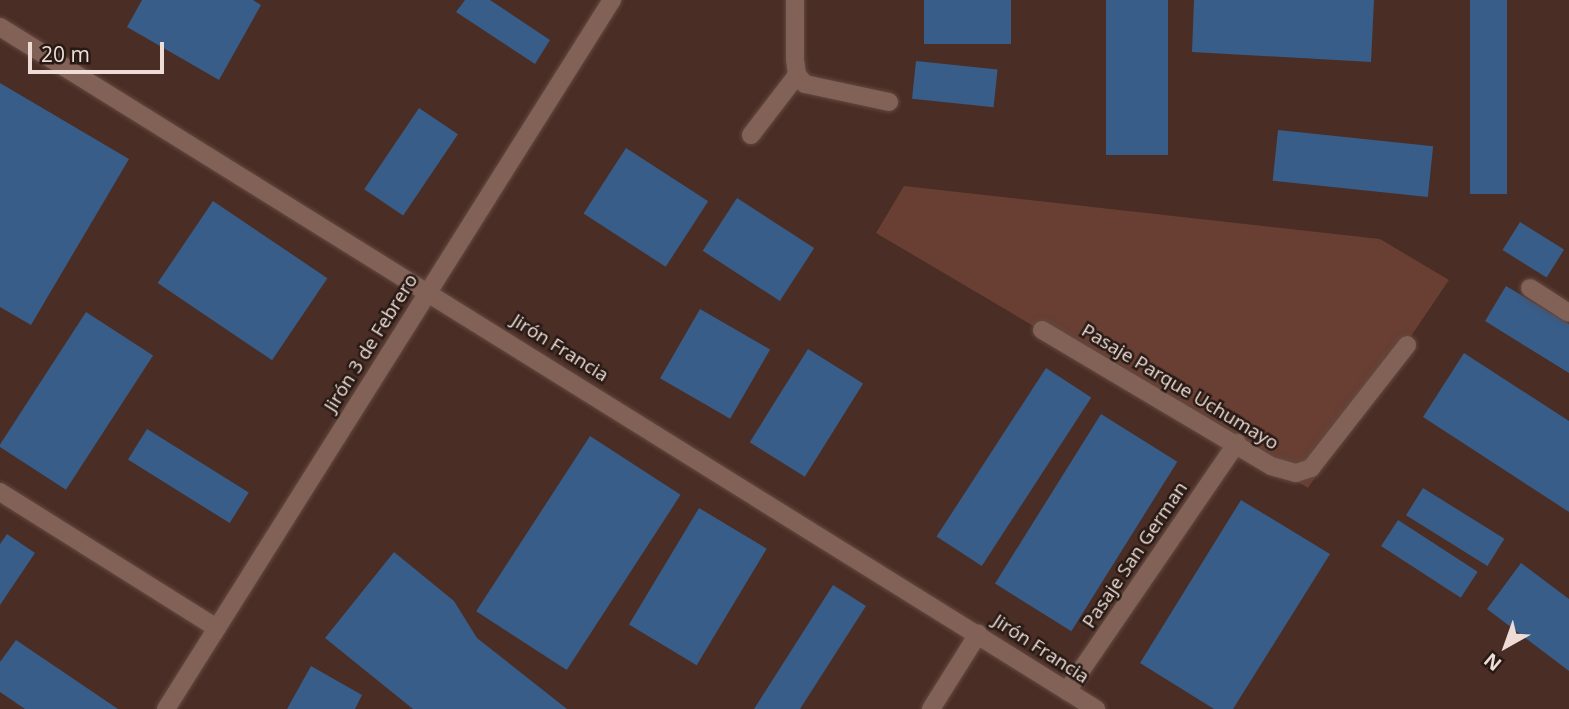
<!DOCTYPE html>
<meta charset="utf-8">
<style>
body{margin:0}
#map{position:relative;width:1569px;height:709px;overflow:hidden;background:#4a2d24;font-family:"Open Sans",sans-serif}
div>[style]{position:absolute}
.green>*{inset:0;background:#683f32}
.building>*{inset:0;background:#385d89;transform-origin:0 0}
.roads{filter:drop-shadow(0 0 2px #614941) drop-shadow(0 0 2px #614941)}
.minor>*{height:18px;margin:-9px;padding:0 9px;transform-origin:9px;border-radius:9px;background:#826157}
span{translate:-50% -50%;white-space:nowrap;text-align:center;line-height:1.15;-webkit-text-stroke:5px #271a15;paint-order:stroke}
.street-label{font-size:19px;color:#efdcd6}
.north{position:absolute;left:1471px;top:611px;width:70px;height:70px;-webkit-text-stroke:5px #271a15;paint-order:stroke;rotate:220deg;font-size:19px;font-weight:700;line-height:28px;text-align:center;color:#efdcd6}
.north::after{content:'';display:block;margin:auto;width:24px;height:32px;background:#efdcd6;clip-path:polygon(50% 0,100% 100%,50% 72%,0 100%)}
.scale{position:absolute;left:28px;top:42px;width:136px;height:32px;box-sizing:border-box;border:4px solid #efdcd6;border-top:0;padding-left:9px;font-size:21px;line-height:24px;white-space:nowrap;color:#efdcd6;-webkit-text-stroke:5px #271a15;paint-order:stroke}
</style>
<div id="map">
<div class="green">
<i style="clip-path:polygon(904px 186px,1380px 239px,1449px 280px,1308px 488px,876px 233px)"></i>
</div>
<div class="building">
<i style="clip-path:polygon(142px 0,253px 0,261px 5px,219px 80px,127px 27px)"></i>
<i style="clip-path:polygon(465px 0,490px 0,550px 40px,535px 64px,456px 12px)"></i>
<i style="left:924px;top:0;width:87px;height:44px"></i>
<i style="left:1106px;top:0;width:62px;height:155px"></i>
<i style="clip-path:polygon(1194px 0,1374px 0,1371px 62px,1192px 52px)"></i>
<i style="left:1470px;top:0;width:37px;height:194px"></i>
<i style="left:916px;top:61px;width:82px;height:38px;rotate:6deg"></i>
<i style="clip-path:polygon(0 83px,129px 159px,31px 325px,0 307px)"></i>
<i style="left:419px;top:108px;width:47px;height:98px;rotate:34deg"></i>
<i style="left:1278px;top:130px;width:156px;height:51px;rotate:6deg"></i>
<i style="left:626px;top:148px;width:98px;height:78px;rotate:33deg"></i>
<i style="left:737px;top:198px;width:92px;height:63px;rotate:33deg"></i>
<i style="left:213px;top:201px;width:138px;height:99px;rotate:34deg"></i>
<i style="left:1520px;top:222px;width:52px;height:33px;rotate:32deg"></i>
<i style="clip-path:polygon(1506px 286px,1569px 324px,1569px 373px,1485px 321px)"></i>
<i style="left:700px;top:309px;width:81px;height:80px;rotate:30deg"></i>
<i style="left:86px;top:312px;width:80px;height:160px;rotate:33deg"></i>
<i style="left:808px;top:349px;width:65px;height:110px;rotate:32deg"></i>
<i style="clip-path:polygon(1464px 353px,1569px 421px,1569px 512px,1423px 417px)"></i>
<i style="left:1046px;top:368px;width:54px;height:201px;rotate:33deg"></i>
<i style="left:1101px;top:414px;width:90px;height:200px;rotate:32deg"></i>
<i style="left:147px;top:429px;width:120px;height:36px;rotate:32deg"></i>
<i style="left:590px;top:436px;width:108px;height:209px;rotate:33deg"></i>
<i style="left:1423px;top:488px;width:96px;height:32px;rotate:32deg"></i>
<i style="clip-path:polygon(1241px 500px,1330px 554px,1233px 709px,1214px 709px,1140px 663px)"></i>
<i style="left:699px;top:508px;width:79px;height:136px;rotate:31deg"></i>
<i style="left:1398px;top:520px;width:95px;height:31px;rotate:33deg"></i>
<i style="clip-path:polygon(7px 534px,35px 553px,0 605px,0 544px)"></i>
<i style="clip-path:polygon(394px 552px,454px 601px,477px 638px,567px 709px,413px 709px,325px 638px)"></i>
<i style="clip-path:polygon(1521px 563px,1569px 599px,1569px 671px,1487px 609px)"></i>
<i style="clip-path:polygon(833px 585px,866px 606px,800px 709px,754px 709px)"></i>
<i style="clip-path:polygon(16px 640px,118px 709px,25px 709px,0 692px,0 662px)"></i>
<i style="clip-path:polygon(311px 666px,362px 695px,355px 709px,287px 709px)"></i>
</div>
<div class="roads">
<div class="minor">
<i style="left:795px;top:0;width:60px;rotate:90deg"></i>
<i style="left:795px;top:60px;width:15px;rotate:82deg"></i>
<i style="left:797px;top:75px;width:12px;rotate:48deg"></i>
<i style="left:805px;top:84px;width:86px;rotate:12.1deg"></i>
<i style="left:0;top:27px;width:1291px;rotate:31.89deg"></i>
<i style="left:751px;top:135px;width:76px;rotate:-52.5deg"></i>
<i style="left:1530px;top:288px;width:46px;rotate:32.7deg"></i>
<i style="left:1042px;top:330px;width:266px;rotate:30.7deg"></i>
<i style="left:1271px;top:466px;width:26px;rotate:16deg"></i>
<i style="left:1296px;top:473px;width:16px;rotate:-18deg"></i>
<i style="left:1311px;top:468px;width:156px;rotate:-52deg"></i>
<i style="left:0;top:492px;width:256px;rotate:32.1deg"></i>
<i style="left:1067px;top:691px;width:301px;rotate:-55.6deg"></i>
<i style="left:166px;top:709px;width:838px;rotate:-57.83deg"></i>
<i style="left:931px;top:709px;width:89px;rotate:-57.9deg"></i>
</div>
</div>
<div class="street-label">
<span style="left:371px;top:343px;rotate:-58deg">Jirón 3 de Febrero</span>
<span style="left:560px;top:348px;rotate:32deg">Jirón Francia</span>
<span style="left:1180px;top:387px;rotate:31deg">Pasaje Parque Uchumayo</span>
<span style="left:1135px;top:555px;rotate:-56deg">Pasaje San German</span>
<span style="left:1041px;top:649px;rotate:33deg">Jirón Francia</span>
</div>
<div class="north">N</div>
<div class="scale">20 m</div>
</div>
